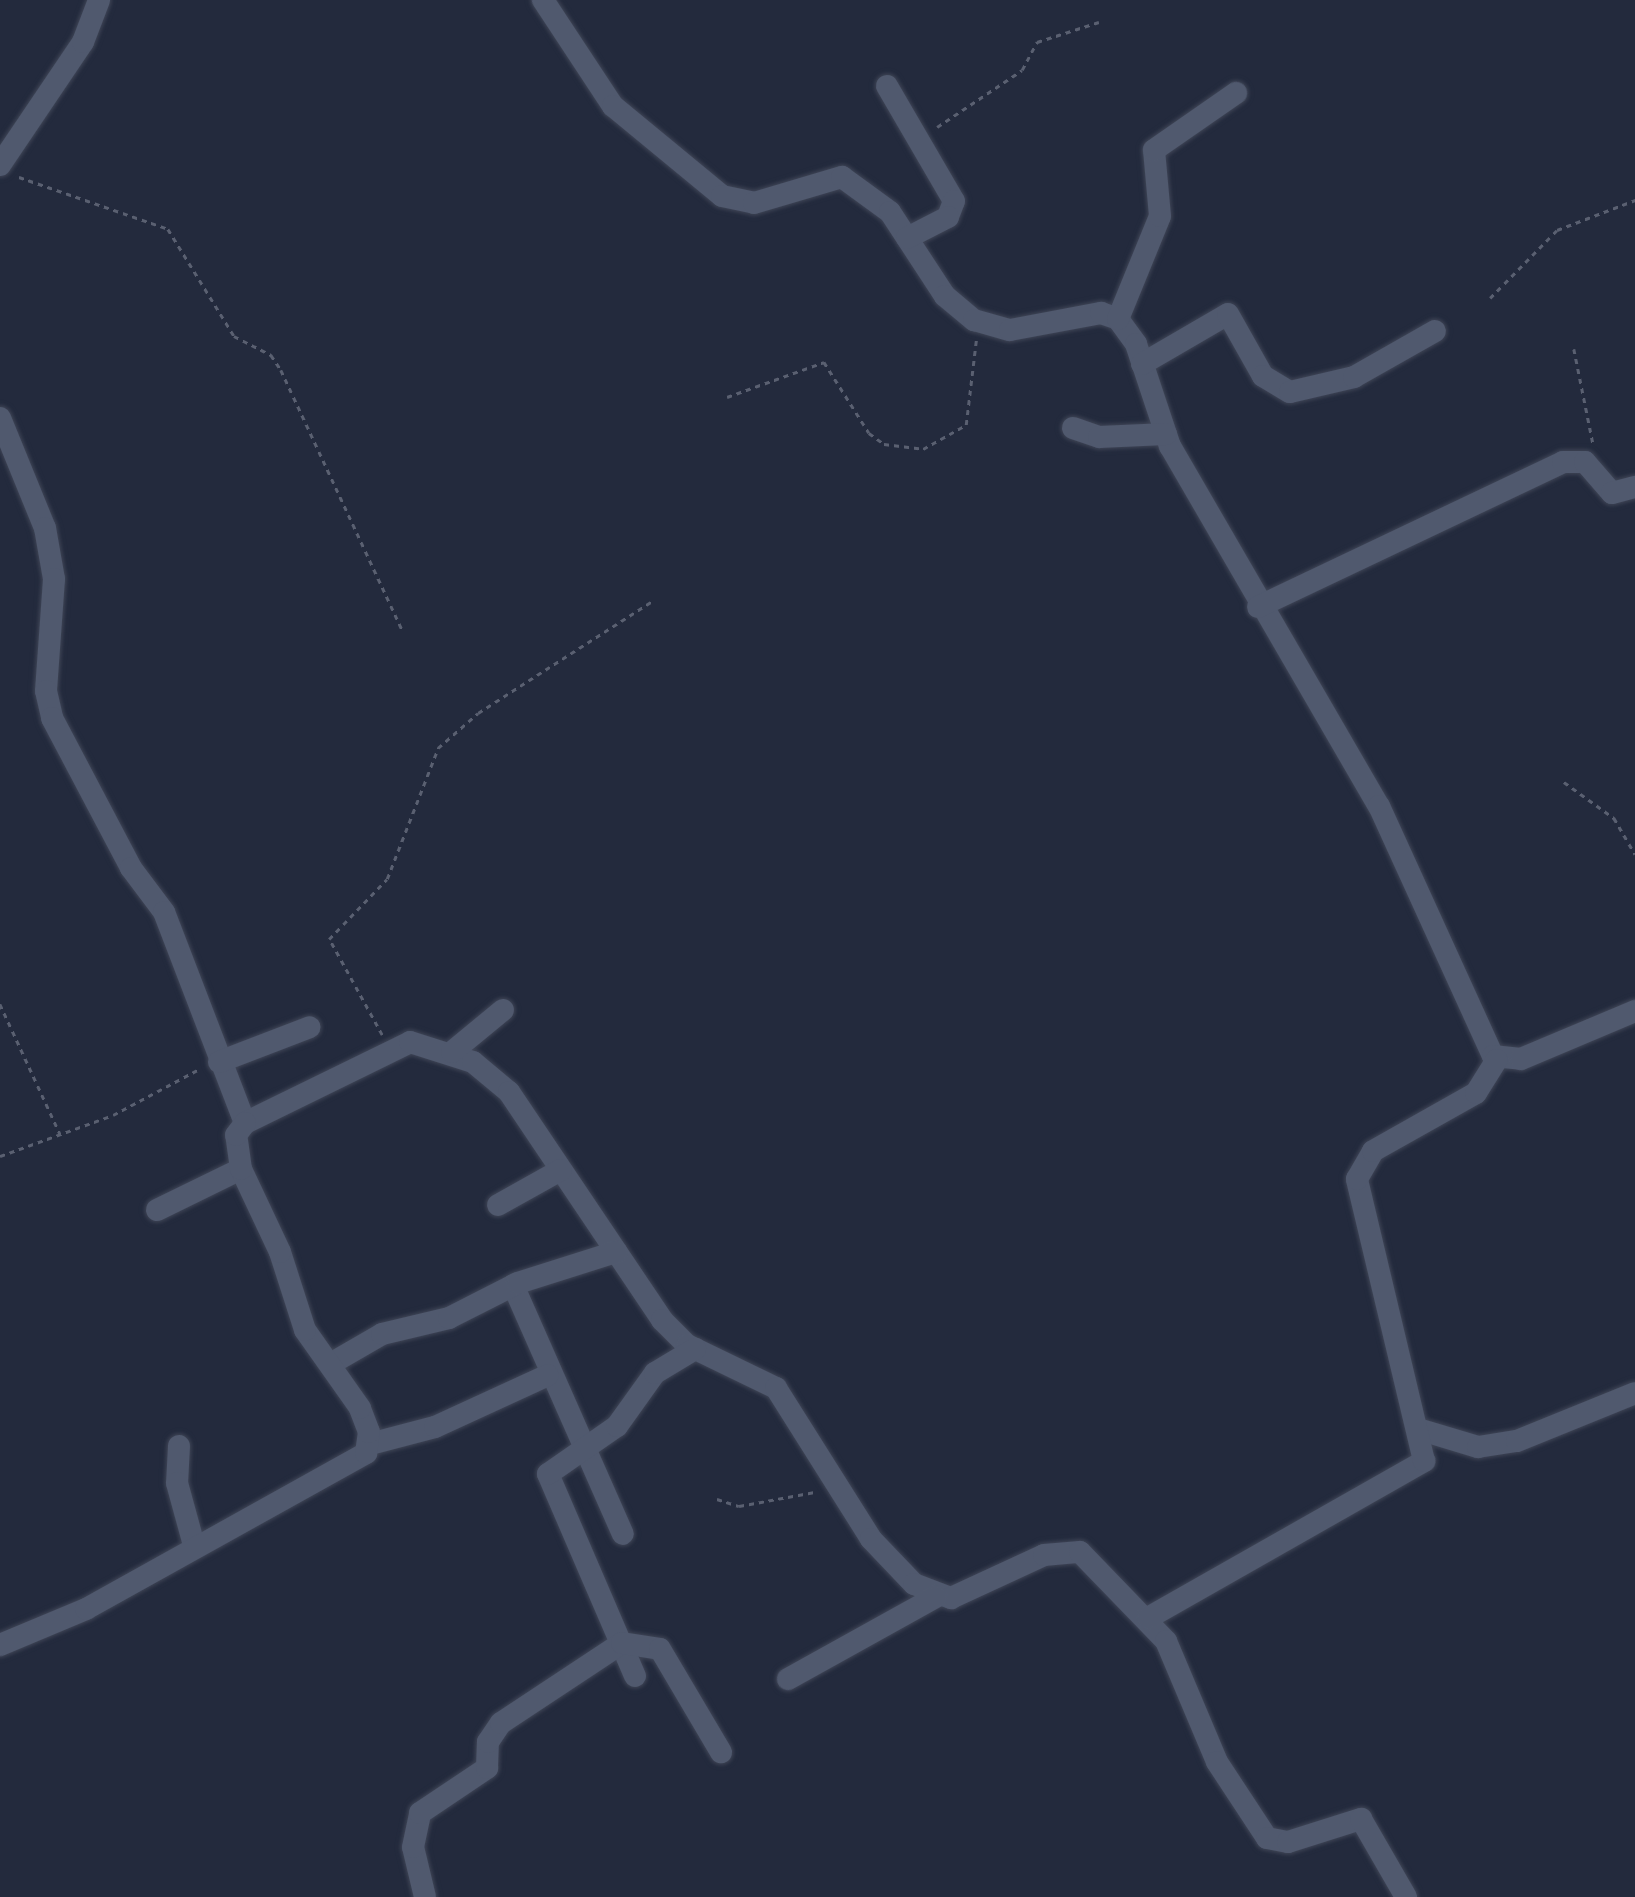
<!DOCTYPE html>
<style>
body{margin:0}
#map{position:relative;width:1635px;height:1897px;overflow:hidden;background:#232a3d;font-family:Merriweather,serif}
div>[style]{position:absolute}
.path>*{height:2.5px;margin-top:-1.25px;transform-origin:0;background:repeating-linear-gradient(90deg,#5a6071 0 5px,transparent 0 10px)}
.roads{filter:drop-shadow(0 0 2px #3f4556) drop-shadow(0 0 2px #3f4556)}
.minor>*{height:22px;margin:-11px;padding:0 11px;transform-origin:11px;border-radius:11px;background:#50596e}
span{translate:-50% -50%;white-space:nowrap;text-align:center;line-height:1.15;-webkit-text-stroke:10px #192033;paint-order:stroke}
</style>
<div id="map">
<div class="path">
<i style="left:937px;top:127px;width:102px;rotate:-33.8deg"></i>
<i style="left:1022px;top:70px;width:32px;rotate:-62deg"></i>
<i style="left:1037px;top:42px;width:65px;rotate:-17.9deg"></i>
<i style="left:19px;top:177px;width:158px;rotate:19.2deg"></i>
<i style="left:168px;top:229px;width:126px;rotate:58.3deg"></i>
<i style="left:234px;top:336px;width:42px;rotate:27.2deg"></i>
<i style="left:271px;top:355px;width:18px;rotate:56deg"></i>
<i style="left:281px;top:370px;width:287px;rotate:65deg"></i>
<i style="left:1490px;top:298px;width:95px;rotate:-45.4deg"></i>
<i style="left:1557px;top:230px;width:84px;rotate:-21deg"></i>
<i style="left:1574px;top:349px;width:96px;rotate:78.6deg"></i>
<i style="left:727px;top:397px;width:103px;rotate:-19.8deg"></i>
<i style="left:824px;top:362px;width:84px;rotate:57.6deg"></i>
<i style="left:869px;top:433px;width:19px;rotate:36deg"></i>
<i style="left:884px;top:444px;width:39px;rotate:7deg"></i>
<i style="left:923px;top:449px;width:49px;rotate:-29.2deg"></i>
<i style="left:966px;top:425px;width:85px;rotate:-83.2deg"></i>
<i style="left:1564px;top:782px;width:62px;rotate:35.8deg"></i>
<i style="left:1614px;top:818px;width:42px;rotate:59.7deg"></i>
<i style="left:0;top:1004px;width:143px;rotate:65.2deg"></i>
<i style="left:382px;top:1035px;width:110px;rotate:-118.9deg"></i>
<i style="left:329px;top:939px;width:83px;rotate:-46deg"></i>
<i style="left:387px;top:879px;width:141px;rotate:-68.7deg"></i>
<i style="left:438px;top:748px;width:53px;rotate:-41.2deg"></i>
<i style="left:478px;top:713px;width:209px;rotate:-32.7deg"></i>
<i style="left:0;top:1156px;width:120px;rotate:-19.9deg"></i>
<i style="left:113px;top:1115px;width:98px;rotate:-28.1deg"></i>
<i style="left:717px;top:1499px;width:23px;rotate:18deg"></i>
<i style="left:739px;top:1506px;width:77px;rotate:-10.4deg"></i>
</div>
<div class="roads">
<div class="minor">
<i style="left:543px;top:0;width:127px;rotate:56.6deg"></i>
<i style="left:613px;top:106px;width:141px;rotate:39.5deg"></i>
<i style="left:722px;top:196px;width:33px;rotate:12deg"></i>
<i style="left:754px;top:203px;width:92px;rotate:-16.5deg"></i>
<i style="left:842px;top:177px;width:59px;rotate:36.1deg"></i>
<i style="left:890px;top:212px;width:100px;rotate:56.8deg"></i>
<i style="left:945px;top:296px;width:38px;rotate:40deg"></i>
<i style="left:974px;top:320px;width:37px;rotate:16deg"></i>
<i style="left:1010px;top:330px;width:93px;rotate:-10.6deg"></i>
<i style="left:1101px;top:313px;width:18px;rotate:19deg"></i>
<i style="left:1118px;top:319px;width:31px;rotate:54deg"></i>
<i style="left:1136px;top:344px;width:108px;rotate:71.6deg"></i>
<i style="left:1170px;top:446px;width:416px;rotate:59.9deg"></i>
<i style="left:1379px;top:806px;width:275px;rotate:65.5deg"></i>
<i style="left:1493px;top:1056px;width:28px;rotate:6deg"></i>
<i style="left:1521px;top:1059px;width:124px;rotate:-22.8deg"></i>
<i style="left:887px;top:86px;width:133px;rotate:59.8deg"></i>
<i style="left:954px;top:201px;width:17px;rotate:111deg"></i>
<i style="left:948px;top:217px;width:46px;rotate:152.9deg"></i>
<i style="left:0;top:165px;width:148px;rotate:-56deg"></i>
<i style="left:83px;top:42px;width:45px;rotate:-69.1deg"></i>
<i style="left:1118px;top:319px;width:111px;rotate:-67.8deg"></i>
<i style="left:1160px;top:216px;width:66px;rotate:-95.2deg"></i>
<i style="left:1154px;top:150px;width:100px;rotate:-34.8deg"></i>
<i style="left:1142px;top:364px;width:99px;rotate:-30.2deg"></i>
<i style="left:1228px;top:314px;width:71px;rotate:60.6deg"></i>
<i style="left:1263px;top:376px;width:31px;rotate:31deg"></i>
<i style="left:1290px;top:392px;width:66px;rotate:-13.2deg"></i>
<i style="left:1354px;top:377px;width:93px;rotate:-29.6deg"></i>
<i style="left:0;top:418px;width:119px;rotate:67.8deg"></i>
<i style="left:45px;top:528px;width:52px;rotate:80deg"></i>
<i style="left:54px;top:579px;width:112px;rotate:94.1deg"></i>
<i style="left:46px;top:691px;width:28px;rotate:77deg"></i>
<i style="left:52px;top:718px;width:170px;rotate:62.2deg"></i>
<i style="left:131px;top:868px;width:55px;rotate:53.1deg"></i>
<i style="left:164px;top:912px;width:226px;rotate:69deg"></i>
<i style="left:245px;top:1123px;width:184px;rotate:-26.1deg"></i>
<i style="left:410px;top:1042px;width:66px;rotate:17.6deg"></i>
<i style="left:473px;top:1062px;width:47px;rotate:39.8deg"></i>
<i style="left:509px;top:1092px;width:275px;rotate:56.1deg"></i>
<i style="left:662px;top:1320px;width:35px;rotate:45deg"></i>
<i style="left:687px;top:1345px;width:99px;rotate:25.8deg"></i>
<i style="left:776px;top:1388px;width:178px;rotate:57.8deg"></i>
<i style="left:871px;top:1539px;width:62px;rotate:46.3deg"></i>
<i style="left:914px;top:1584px;width:40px;rotate:21deg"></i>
<i style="left:951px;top:1598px;width:102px;rotate:-24.8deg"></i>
<i style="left:1044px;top:1555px;width:36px;rotate:-5deg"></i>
<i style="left:1080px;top:1552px;width:124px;rotate:46deg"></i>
<i style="left:1166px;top:1641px;width:131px;rotate:67.1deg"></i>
<i style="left:1217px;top:1762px;width:91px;rotate:56.7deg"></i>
<i style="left:1267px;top:1838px;width:21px;rotate:11deg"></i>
<i style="left:1288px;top:1842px;width:77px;rotate:-17.5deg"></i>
<i style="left:1361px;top:1819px;width:90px;rotate:60deg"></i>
<i style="left:1073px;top:428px;width:28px;rotate:19deg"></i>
<i style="left:1099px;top:437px;width:67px;rotate:-2.6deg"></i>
<i style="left:1258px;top:607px;width:338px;rotate:-25.4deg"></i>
<i style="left:1563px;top:462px;width:22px"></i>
<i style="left:1585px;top:462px;width:41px;rotate:48.9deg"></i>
<i style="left:1612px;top:493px;width:24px;rotate:-15deg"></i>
<i style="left:452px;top:1052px;width:66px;rotate:-39.5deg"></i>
<i style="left:219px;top:1062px;width:97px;rotate:-21deg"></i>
<i style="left:498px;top:1205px;width:72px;rotate:-29.1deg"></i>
<i style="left:157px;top:1210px;width:93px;rotate:-26deg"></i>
<i style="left:513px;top:1285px;width:272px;rotate:66.2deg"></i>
<i style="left:332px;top:1363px;width:58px;rotate:-30.1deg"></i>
<i style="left:382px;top:1334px;width:69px;rotate:-13.4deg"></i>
<i style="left:449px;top:1318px;width:77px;rotate:-26.9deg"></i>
<i style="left:518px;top:1283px;width:103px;rotate:-17.6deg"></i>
<i style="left:1418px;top:1429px;width:63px;rotate:16.7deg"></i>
<i style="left:1478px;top:1447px;width:39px;rotate:-9deg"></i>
<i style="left:1517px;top:1441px;width:127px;rotate:-22.1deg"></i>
<i style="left:370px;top:1444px;width:67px;rotate:-14.7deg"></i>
<i style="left:435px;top:1427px;width:124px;rotate:-24.7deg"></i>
<i style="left:179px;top:1446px;width:37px;rotate:93deg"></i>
<i style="left:177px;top:1483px;width:64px;rotate:74.7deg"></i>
<i style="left:1148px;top:1618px;width:318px;rotate:-29.6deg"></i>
<i style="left:1424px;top:1461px;width:290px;rotate:-103.4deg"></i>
<i style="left:1357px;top:1179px;width:32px;rotate:-60deg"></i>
<i style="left:1373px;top:1151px;width:118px;rotate:-29.4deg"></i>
<i style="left:1476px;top:1093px;width:39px;rotate:-58deg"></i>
<i style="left:0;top:1645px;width:93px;rotate:-22.7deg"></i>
<i style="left:86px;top:1609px;width:321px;rotate:-29.1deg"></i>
<i style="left:366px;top:1453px;width:21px;rotate:-82deg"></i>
<i style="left:369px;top:1432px;width:26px;rotate:-111deg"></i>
<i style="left:360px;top:1408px;width:95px;rotate:-125.2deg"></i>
<i style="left:305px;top:1330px;width:82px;rotate:-107.8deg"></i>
<i style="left:280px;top:1252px;width:92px;rotate:-115.2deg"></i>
<i style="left:241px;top:1169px;width:34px;rotate:-98deg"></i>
<i style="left:236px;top:1135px;width:15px;rotate:-53deg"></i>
<i style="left:635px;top:1676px;width:220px;rotate:-113.3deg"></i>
<i style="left:548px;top:1474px;width:84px;rotate:-34.8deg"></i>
<i style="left:617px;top:1426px;width:65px;rotate:-54.4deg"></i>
<i style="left:655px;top:1373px;width:47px;rotate:-31deg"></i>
<i style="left:788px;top:1679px;width:169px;rotate:-29deg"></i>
<i style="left:425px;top:1897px;width:51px;rotate:-103.5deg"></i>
<i style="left:413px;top:1847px;width:35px;rotate:-78deg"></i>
<i style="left:420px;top:1813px;width:81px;rotate:-33.9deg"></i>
<i style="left:487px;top:1768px;width:26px;rotate:-88deg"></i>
<i style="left:488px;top:1742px;width:23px;rotate:-56deg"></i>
<i style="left:501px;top:1723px;width:145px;rotate:-33.5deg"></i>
<i style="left:622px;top:1643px;width:38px;rotate:9deg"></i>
<i style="left:660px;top:1649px;width:120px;rotate:59.4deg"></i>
</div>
</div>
</div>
